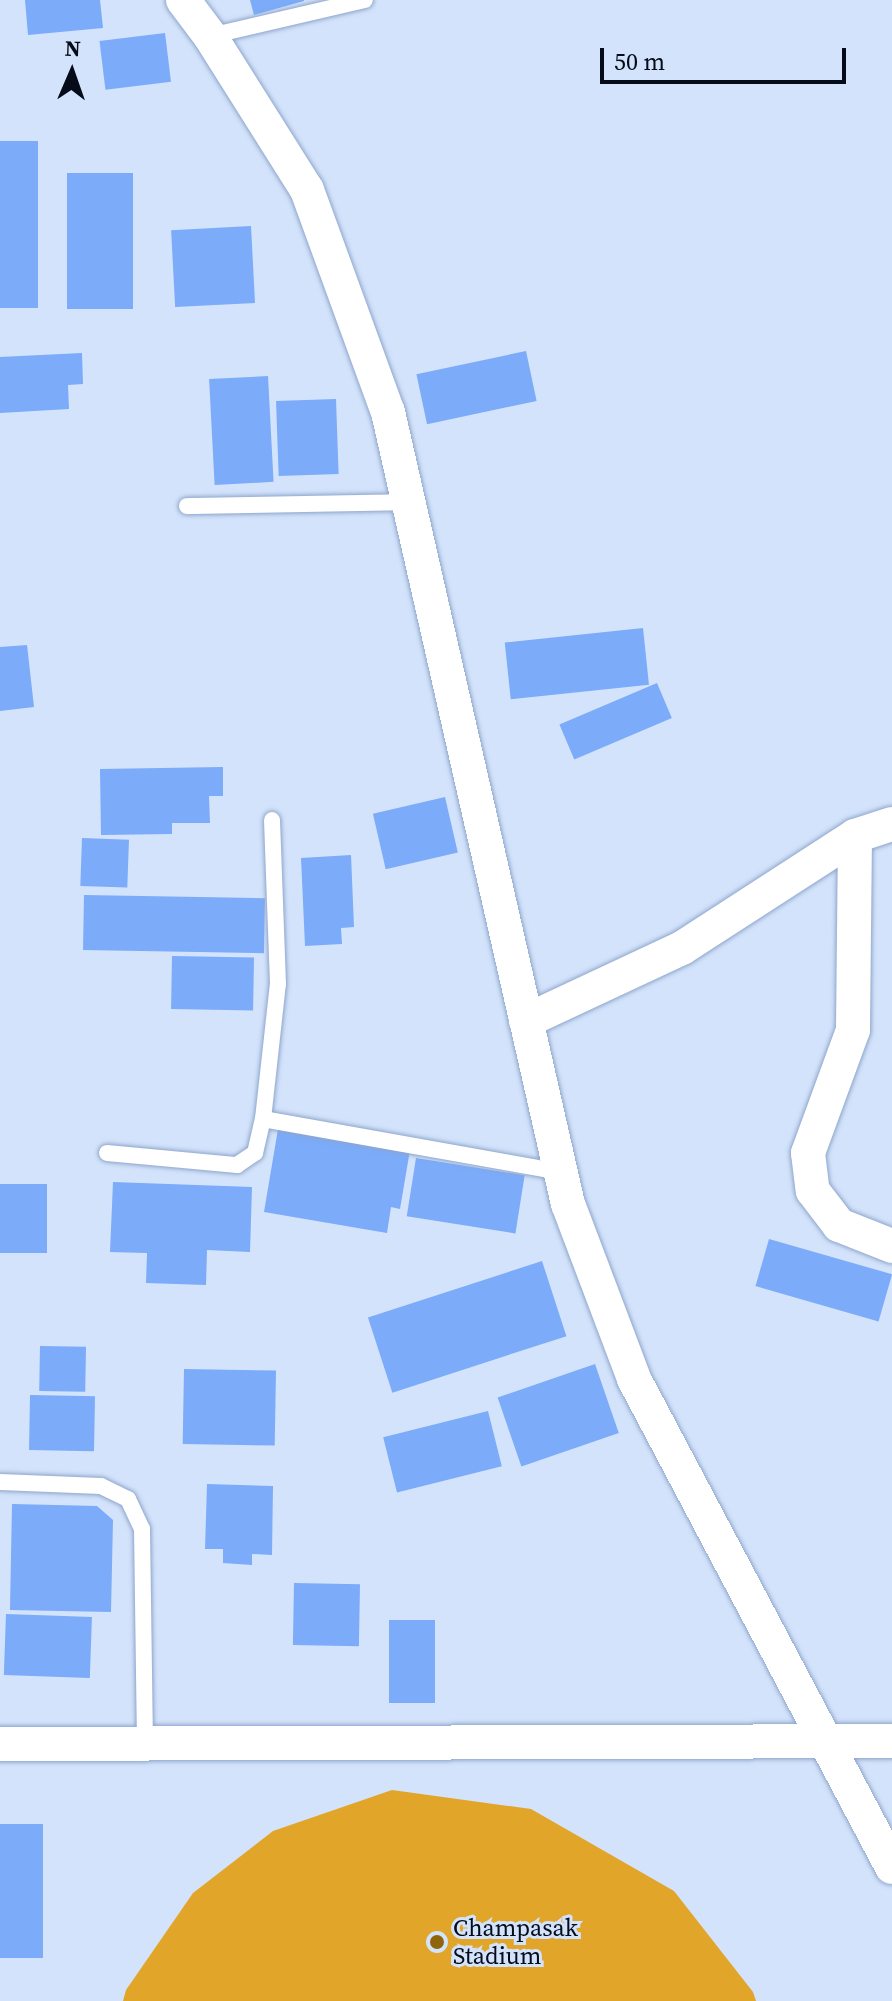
<!DOCTYPE html>
<style>
body{margin:0}
#map{position:relative;width:892px;height:2001px;overflow:hidden;background:#d3e3fb;font-family:"Source Serif 4",serif}
div>[style]{position:absolute}
.green>*{inset:0;background:#e1a52a}
.building>*{inset:0;background:#7babf9;transform-origin:0 0}
.roads{filter:drop-shadow(0 0 2px #8ea6cc) drop-shadow(0 0 2px #8ea6cc)}
.lane>*{height:16px;margin:-8px;padding:0 8px;transform-origin:8px;border-radius:8px;background:#fff}
.street>*{height:34px;margin:-17px;padding:0 17px;transform-origin:17px;border-radius:17px;background:#fff}
.dots>*{width:22px;height:22px;translate:-50% -50%;box-sizing:border-box;border:4px solid #d3e3fb;border-radius:50%}
span{translate:-50% -50%;white-space:nowrap;text-align:center;line-height:1.15;-webkit-text-stroke:6px #d3e3fb;paint-order:stroke}
.poi-label{font-size:24px;color:#050b18}
.left{translate:0 -50%;text-align:left}
.north{position:absolute;left:32px;top:32px;width:80px;height:80px;-webkit-text-stroke:6px #d3e3fb;paint-order:stroke;rotate:2deg;font-size:22px;font-weight:700;line-height:32px;text-align:center;color:#050b18}
.north::after{content:'';display:block;margin:auto;width:28px;height:36px;background:#050b18;clip-path:polygon(50% 0,100% 100%,50% 72%,0 100%)}
.scale{position:absolute;left:600px;top:48px;width:246px;height:36px;box-sizing:border-box;border:4px solid #050b18;border-top:0;padding-left:10px;font-size:24px;line-height:28px;white-space:nowrap;color:#050b18;-webkit-text-stroke:6px #d3e3fb;paint-order:stroke}
</style>
<div id="map">
<div class="green">
<i style="clip-path:polygon(392px 1790px,531px 1809px,674px 1891px,753px 1992px,756px 2001px,123px 2001px,126px 1990px,193px 1893px,273px 1831px)"></i>
</div>
<div class="building">
<i style="clip-path:polygon(25px 0,100px 0,103px 28px,28px 35px)"></i>
<i style="clip-path:polygon(250px 0,304px 0,304px 1px,254px 15px)"></i>
<i style="left:165px;top:33px;width:49px;height:66px;rotate:83deg"></i>
<i style="left:0;top:141px;width:38px;height:167px"></i>
<i style="left:133px;top:173px;width:136px;height:66px;rotate:90deg"></i>
<i style="left:251px;top:226px;width:77px;height:80px;rotate:87deg"></i>
<i style="left:526px;top:351px;width:51px;height:112px;rotate:78deg"></i>
<i style="clip-path:polygon(82px 353px,83px 384px,68px 385px,69px 409px,0 413px,0 357px)"></i>
<i style="left:268px;top:376px;width:106px;height:59px;rotate:87deg"></i>
<i style="left:336px;top:399px;width:75px;height:60px;rotate:88deg"></i>
<i style="left:643px;top:628px;width:57px;height:139px;rotate:84deg"></i>
<i style="clip-path:polygon(27px 645px,34px 707px,0 711px,0 647px)"></i>
<i style="left:657px;top:683px;width:38px;height:106px;rotate:67deg"></i>
<i style="clip-path:polygon(223px 767px,223px 796px,209px 796px,210px 823px,172px 823px,172px 834px,101px 835px,100px 769px)"></i>
<i style="left:445px;top:797px;width:57px;height:74px;rotate:77deg"></i>
<i style="left:82px;top:838px;width:47px;height:48px;rotate:2deg"></i>
<i style="clip-path:polygon(351px 855px,354px 927px,341px 928px,342px 944px,305px 946px,301px 858px)"></i>
<i style="left:84px;top:895px;width:181px;height:55px;rotate:1deg"></i>
<i style="left:172px;top:956px;width:82px;height:53px;rotate:1deg"></i>
<i style="clip-path:polygon(278px 1129px,410px 1150px,400px 1209px,391px 1207px,387px 1233px,264px 1212px)"></i>
<i style="left:416px;top:1158px;width:110px;height:59px;rotate:9deg"></i>
<i style="clip-path:polygon(113px 1182px,252px 1187px,250px 1252px,207px 1250px,206px 1285px,146px 1283px,147px 1253px,110px 1252px)"></i>
<i style="left:0;top:1184px;width:47px;height:69px"></i>
<i style="left:769px;top:1239px;width:128px;height:49px;rotate:16deg"></i>
<i style="left:542px;top:1261px;width:79px;height:183px;rotate:72deg"></i>
<i style="left:40px;top:1346px;width:46px;height:45px;rotate:1deg"></i>
<i style="left:595px;top:1364px;width:73px;height:103px;rotate:71deg"></i>
<i style="left:184px;top:1369px;width:92px;height:75px;rotate:1deg"></i>
<i style="left:30px;top:1395px;width:65px;height:55px;rotate:1deg"></i>
<i style="left:488px;top:1411px;width:57px;height:108px;rotate:76deg"></i>
<i style="clip-path:polygon(207px 1484px,273px 1486px,272px 1555px,252px 1554px,252px 1565px,223px 1563px,223px 1549px,205px 1549px)"></i>
<i style="clip-path:polygon(12px 1504px,97px 1506px,113px 1520px,111px 1612px,10px 1610px)"></i>
<i style="left:294px;top:1583px;width:66px;height:62px;rotate:1deg"></i>
<i style="left:6px;top:1614px;width:86px;height:61px;rotate:2deg"></i>
<i style="left:389px;top:1620px;width:46px;height:83px"></i>
<i style="left:0;top:1824px;width:43px;height:134px"></i>
</div>
<div class="roads">
<div class="lane">
<i style="left:210px;top:36px;width:159px;rotate:-13.1deg"></i>
<i style="left:187px;top:506px;width:221px;rotate:-1deg"></i>
<i style="left:263px;top:1119px;width:303px;rotate:10.1deg"></i>
<i style="left:107px;top:1153px;width:131px;rotate:5.3deg"></i>
<i style="left:237px;top:1165px;width:22px;rotate:-34deg"></i>
<i style="left:255px;top:1153px;width:35px;rotate:-77deg"></i>
<i style="left:263px;top:1119px;width:136px;rotate:-83.7deg"></i>
<i style="left:278px;top:984px;width:164px;rotate:-92.1deg"></i>
<i style="left:0;top:1482px;width:101px;rotate:2.3deg"></i>
<i style="left:101px;top:1486px;width:30px;rotate:26deg"></i>
<i style="left:128px;top:1499px;width:33px;rotate:65deg"></i>
<i style="left:142px;top:1529px;width:214px;rotate:89.2deg"></i>
</div>
<div class="street">
<i style="left:183px;top:0;width:45px;rotate:53.1deg"></i>
<i style="left:210px;top:36px;width:182px;rotate:57.8deg"></i>
<i style="left:307px;top:190px;width:236px;rotate:70deg"></i>
<i style="left:388px;top:412px;width:812px;rotate:77.2deg"></i>
<i style="left:568px;top:1204px;width:187px;rotate:69.3deg"></i>
<i style="left:634px;top:1379px;width:552px;rotate:62.14deg"></i>
<i style="left:855px;top:836px;width:194px;rotate:90.6deg"></i>
<i style="left:853px;top:1030px;width:131px;rotate:110.1deg"></i>
<i style="left:808px;top:1153px;width:38px;rotate:83deg"></i>
<i style="left:813px;top:1191px;width:43px;rotate:52.6deg"></i>
<i style="left:839px;top:1225px;width:57px;rotate:21.6deg"></i>
<i style="left:526px;top:1021px;width:172px;rotate:-25.1deg"></i>
<i style="left:682px;top:948px;width:206px;rotate:-32.9deg"></i>
<i style="left:855px;top:836px;width:39px;rotate:-18deg"></i>
<i style="left:0;top:1744px;width:892px;rotate:-0.19deg"></i>
</div>
</div>
<div class="dots">
<i style="left:437px;top:1942px;background:#8e650b"></i>
</div>
<div class="poi-label">
<span class="left" style="left:453px;top:1942px">Champasak<br>Stadium</span>
</div>
<div class="north">N</div>
<div class="scale">50 m</div>
</div>
